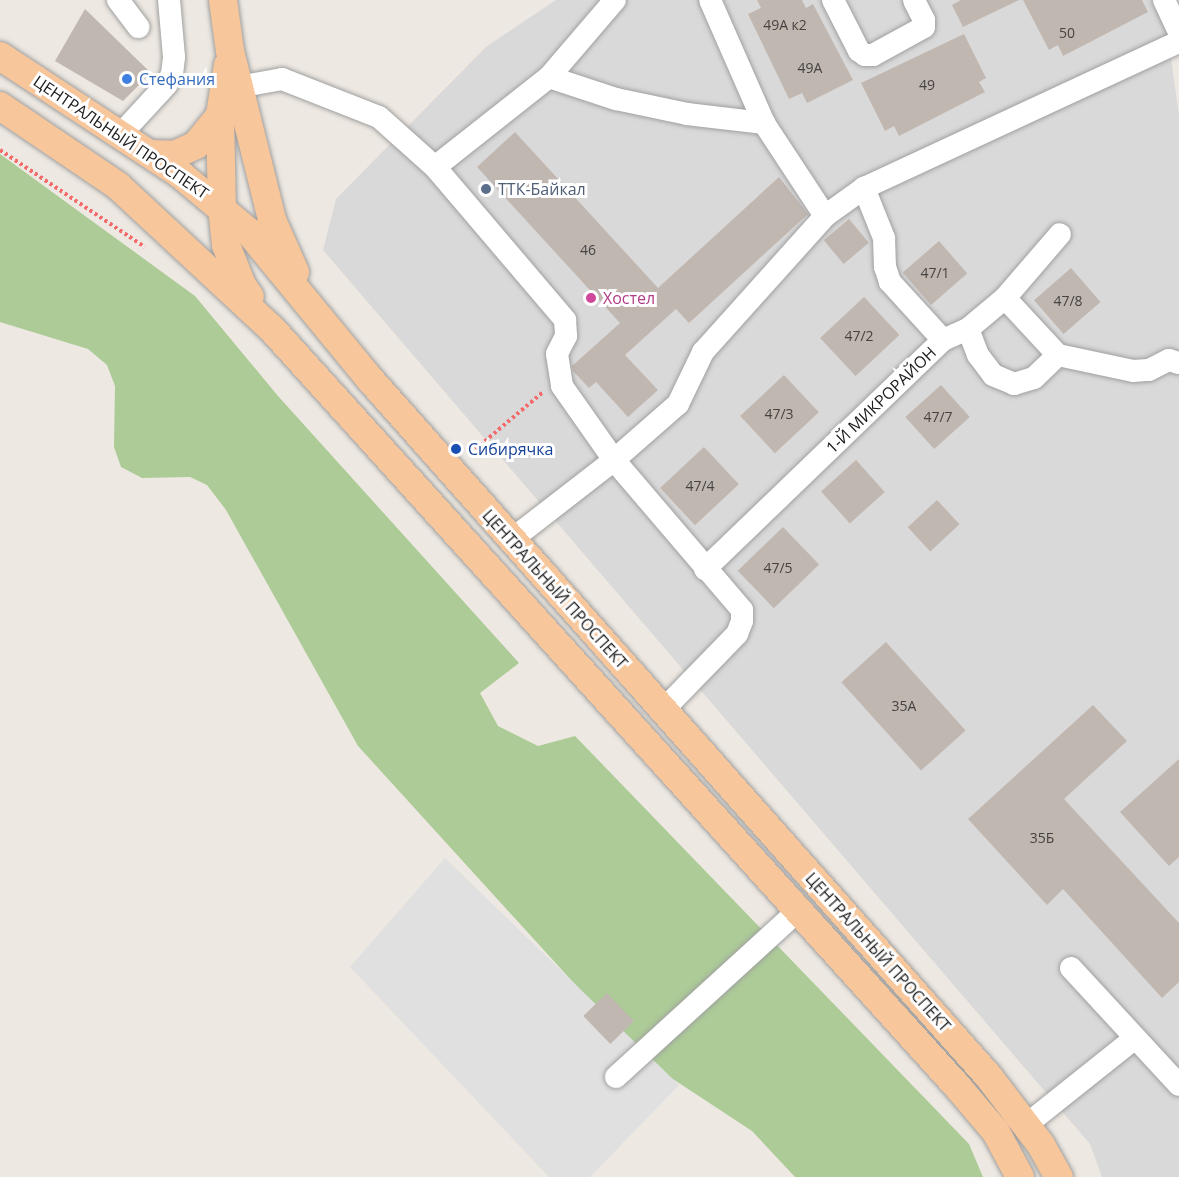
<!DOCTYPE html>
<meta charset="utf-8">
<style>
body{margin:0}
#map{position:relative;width:1179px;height:1177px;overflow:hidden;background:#ede8e1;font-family:"Open Sans",sans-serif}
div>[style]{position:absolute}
.residential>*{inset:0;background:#dad9d9}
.forest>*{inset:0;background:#accb97}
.parking>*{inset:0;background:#e0e0e0}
.building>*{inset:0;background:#c1b7b1;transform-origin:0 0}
.path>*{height:4px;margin-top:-2px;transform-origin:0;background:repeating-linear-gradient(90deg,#f46b6b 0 3px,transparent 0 6px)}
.roads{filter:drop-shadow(0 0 2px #a0a0a0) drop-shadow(0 0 2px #a0a0a0)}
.minor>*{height:22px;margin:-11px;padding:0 11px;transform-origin:11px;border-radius:11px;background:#fff}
.major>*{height:28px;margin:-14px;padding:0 14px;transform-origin:14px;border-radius:14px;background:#f8c69b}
.dots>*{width:16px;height:16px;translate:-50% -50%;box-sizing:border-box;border:3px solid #fff;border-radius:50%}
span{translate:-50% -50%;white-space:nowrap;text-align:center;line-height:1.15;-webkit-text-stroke:6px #fff;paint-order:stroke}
.number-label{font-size:14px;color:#454341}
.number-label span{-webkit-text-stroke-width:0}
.shop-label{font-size:16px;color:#366cbe}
.left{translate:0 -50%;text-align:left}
.street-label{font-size:16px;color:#1c1c1c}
.service-label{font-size:16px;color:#4e5e75}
.hotel-label{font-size:16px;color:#b23c85}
.transit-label{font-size:16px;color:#164399}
</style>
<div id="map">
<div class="residential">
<i style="clip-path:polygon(556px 0,1163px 0,1179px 116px,1179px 1177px,1102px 1177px,1090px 1144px,323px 250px,336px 199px,487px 46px)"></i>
</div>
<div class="forest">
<i style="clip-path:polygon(0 154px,195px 296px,278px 396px,519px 663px,480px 693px,498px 726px,538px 746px,575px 736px,969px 1144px,983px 1177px,795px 1177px,752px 1131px,644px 1060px,358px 746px,226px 510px,207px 485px,190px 477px,142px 478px,121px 467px,114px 447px,115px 386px,107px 365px,88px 349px,0 322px)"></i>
</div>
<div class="parking">
<i style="clip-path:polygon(445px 858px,679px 1085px,590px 1177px,549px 1177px,350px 967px)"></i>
</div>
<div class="building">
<i style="clip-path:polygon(757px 0,802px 0,806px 8px,813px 4px,853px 80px,807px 103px,802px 93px,789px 99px,748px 14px,761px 8px)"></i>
<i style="clip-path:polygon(961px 0,1019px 0,963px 27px,952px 5px)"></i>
<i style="clip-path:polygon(1023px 0,1142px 0,1148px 12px,1063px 56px,1058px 45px,1049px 50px)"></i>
<i style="clip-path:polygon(85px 9px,151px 73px,123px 101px,55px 61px)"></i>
<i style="clip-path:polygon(964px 34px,986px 78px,979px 82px,985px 92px,899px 136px,894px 126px,885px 131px,861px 83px)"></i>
<i style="clip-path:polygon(515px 132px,658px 288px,779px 177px,808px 214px,689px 323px,676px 309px,625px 355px,658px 390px,628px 417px,596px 382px,589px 388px,573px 371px,572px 366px,620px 323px,477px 167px)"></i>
<i style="left:849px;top:219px;width:31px;height:33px;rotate:50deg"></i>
<i style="left:939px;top:241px;width:43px;height:48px;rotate:49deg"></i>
<i style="left:1071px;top:268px;width:45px;height:49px;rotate:49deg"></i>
<i style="left:864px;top:297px;width:52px;height:60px;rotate:47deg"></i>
<i style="left:784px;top:375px;width:51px;height:60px;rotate:47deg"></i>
<i style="left:941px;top:385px;width:43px;height:48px;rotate:48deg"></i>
<i style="left:704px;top:447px;width:51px;height:60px;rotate:47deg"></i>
<i style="left:856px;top:460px;width:43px;height:47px;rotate:48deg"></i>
<i style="left:937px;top:500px;width:33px;height:40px;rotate:47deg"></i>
<i style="left:783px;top:527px;width:52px;height:63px;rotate:46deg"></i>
<i style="left:886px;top:642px;width:119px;height:60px;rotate:48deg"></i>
<i style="clip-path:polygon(1093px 705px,1127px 741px,1064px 799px,1179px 923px,1179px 982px,1162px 998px,1063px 889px,1047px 905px,968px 819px)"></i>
<i style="clip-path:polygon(1179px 759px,1179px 857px,1169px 866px,1120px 812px)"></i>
<i style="left:607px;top:993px;width:39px;height:33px;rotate:46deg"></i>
</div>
<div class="path">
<i style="left:0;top:150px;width:174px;rotate:33.8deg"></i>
<i style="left:471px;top:453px;width:96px;rotate:-40.3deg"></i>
</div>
<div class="roads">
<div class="minor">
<i style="left:118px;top:0;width:34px;rotate:53deg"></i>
<i style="left:833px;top:0;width:57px;rotate:63deg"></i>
<i style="left:859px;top:51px;width:7px;rotate:34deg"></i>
<i style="left:865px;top:55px;width:8px"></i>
<i style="left:873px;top:55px;width:58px;rotate:-28.8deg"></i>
<i style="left:924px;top:27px;width:7px;rotate:-90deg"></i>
<i style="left:924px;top:20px;width:22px;rotate:-117deg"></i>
<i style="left:1164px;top:0;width:35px;rotate:65deg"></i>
<i style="left:549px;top:77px;width:101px;rotate:-49.4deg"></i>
<i style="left:238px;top:87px;width:45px;rotate:-10.3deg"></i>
<i style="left:282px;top:79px;width:104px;rotate:21.4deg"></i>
<i style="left:379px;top:117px;width:75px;rotate:41.8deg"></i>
<i style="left:435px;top:167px;width:201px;rotate:49.6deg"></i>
<i style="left:565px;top:320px;width:16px;rotate:86deg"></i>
<i style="left:566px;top:336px;width:20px;rotate:117deg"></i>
<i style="left:557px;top:354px;width:32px;rotate:81deg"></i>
<i style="left:562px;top:386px;width:90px;rotate:54.9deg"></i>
<i style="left:614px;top:460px;width:85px;rotate:-41.2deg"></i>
<i style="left:678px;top:404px;width:58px;rotate:-64.3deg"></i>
<i style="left:703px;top:352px;width:183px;rotate:-48.1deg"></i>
<i style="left:825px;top:216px;width:111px;rotate:-123.3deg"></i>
<i style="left:764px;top:123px;width:134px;rotate:-113.7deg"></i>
<i style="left:121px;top:134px;width:67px;rotate:-47.4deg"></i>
<i style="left:166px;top:85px;width:13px;rotate:-61deg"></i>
<i style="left:172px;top:74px;width:17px;rotate:-83deg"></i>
<i style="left:174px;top:57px;width:57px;rotate:-95deg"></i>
<i style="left:435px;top:167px;width:145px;rotate:-38.3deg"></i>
<i style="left:549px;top:77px;width:71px;rotate:18.2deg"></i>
<i style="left:616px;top:99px;width:73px;rotate:11.9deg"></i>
<i style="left:687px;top:114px;width:78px;rotate:6.7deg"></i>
<i style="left:825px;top:216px;width:48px;rotate:-35.7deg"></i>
<i style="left:1005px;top:298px;width:78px;rotate:47.1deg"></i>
<i style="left:1058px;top:355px;width:77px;rotate:12deg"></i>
<i style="left:1133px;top:371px;width:16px;rotate:-4deg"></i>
<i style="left:1149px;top:370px;width:22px;rotate:-27deg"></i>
<i style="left:1169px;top:360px;width:10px;rotate:17deg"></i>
<i style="left:968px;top:329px;width:48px;rotate:-40deg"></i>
<i style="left:1005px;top:298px;width:84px;rotate:-49.3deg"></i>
<i style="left:943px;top:340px;width:79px;rotate:-132.4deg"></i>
<i style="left:890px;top:282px;width:16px;rotate:-108deg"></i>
<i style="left:885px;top:267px;width:29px;rotate:-92deg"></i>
<i style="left:884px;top:238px;width:54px;rotate:-111.8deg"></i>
<i style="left:864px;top:188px;width:347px;rotate:-24.9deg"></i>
<i style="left:511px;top:540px;width:130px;rotate:-37.8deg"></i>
<i style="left:614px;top:460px;width:197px;rotate:49.5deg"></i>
<i style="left:742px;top:610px;width:11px;rotate:90deg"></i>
<i style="left:742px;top:621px;width:14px;rotate:111deg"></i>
<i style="left:737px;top:634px;width:106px;rotate:134.2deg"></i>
<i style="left:705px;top:569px;width:330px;rotate:-43.9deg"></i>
<i style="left:943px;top:340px;width:27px;rotate:-24deg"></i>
<i style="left:968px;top:329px;width:28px;rotate:69deg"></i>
<i style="left:978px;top:355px;width:25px;rotate:53deg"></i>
<i style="left:993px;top:375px;width:23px;rotate:23deg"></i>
<i style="left:1014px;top:384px;width:21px;rotate:-17deg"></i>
<i style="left:1034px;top:378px;width:33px;rotate:-44deg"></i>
<i style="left:1071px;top:968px;width:159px;rotate:47.3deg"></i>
<i style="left:616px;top:1077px;width:246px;rotate:-42.4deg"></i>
<i style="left:1026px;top:1125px;width:139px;rotate:-38.6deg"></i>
</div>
<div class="major">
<i style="left:223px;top:0;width:51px;rotate:82.2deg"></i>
<i style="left:230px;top:51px;width:174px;rotate:76deg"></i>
<i style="left:272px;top:220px;width:57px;rotate:66.1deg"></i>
<i style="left:0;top:56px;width:217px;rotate:33.3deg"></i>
<i style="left:181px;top:175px;width:89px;rotate:40deg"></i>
<i style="left:249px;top:232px;width:188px;rotate:50.6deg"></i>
<i style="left:368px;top:377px;width:936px;rotate:48.42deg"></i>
<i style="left:989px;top:1077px;width:86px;rotate:52.6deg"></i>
<i style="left:1041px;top:1145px;width:37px;rotate:61deg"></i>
<i style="left:228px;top:65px;width:51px;rotate:99.1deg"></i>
<i style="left:220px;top:115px;width:92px;rotate:88.8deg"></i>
<i style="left:222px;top:207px;width:38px;rotate:84deg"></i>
<i style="left:226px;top:245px;width:43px;rotate:68.2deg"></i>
<i style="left:242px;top:285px;width:14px;rotate:56deg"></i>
<i style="left:0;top:106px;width:143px;rotate:34.1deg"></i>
<i style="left:118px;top:186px;width:210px;rotate:42.9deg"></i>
<i style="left:272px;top:329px;width:1021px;rotate:47.86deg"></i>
<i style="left:957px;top:1086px;width:60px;rotate:49.7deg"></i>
<i style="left:996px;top:1132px;width:51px;rotate:61.9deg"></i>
<i style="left:151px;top:154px;width:23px;rotate:2deg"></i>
<i style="left:174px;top:155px;width:24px;rotate:-24deg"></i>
<i style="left:196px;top:145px;width:38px;rotate:-51deg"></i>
</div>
</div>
<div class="dots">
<i style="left:127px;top:79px;background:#3f7fe0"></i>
<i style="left:486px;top:189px;background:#5c6f8a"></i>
<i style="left:591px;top:298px;background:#d1479c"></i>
<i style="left:456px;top:449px;background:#1a4fb4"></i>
</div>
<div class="number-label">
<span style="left:785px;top:25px">49А к2</span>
<span style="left:1067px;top:33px">50</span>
<span style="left:810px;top:68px">49А</span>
<span style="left:927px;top:85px">49</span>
<span style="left:588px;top:250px">46</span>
<span style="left:935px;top:273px">47/1</span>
<span style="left:1068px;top:301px">47/8</span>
<span style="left:859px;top:336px">47/2</span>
<span style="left:779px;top:414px">47/3</span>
<span style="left:938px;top:417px">47/7</span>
<span style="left:700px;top:486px">47/4</span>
<span style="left:778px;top:568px">47/5</span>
<span style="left:904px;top:706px">35А</span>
<span style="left:1042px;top:838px">35Б</span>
</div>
<div class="shop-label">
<span class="left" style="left:139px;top:79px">Стефания</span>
</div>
<div class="street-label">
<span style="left:121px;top:137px;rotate:34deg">ЦЕНТРАЛЬНЫЙ ПРОСПЕКТ</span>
<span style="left:881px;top:400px;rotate:-44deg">1-Й МИКРОРАЙОН</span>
<span style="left:555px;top:589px;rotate:48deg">ЦЕНТРАЛЬНЫЙ ПРОСПЕКТ</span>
<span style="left:878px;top:952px;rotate:48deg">ЦЕНТРАЛЬНЫЙ ПРОСПЕКТ</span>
</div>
<div class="service-label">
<span class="left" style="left:498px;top:189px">ТТК-Байкал</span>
</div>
<div class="hotel-label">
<span class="left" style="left:603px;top:298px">Хостел</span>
</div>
<div class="transit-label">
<span class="left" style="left:468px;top:449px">Сибирячка</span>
</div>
</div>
